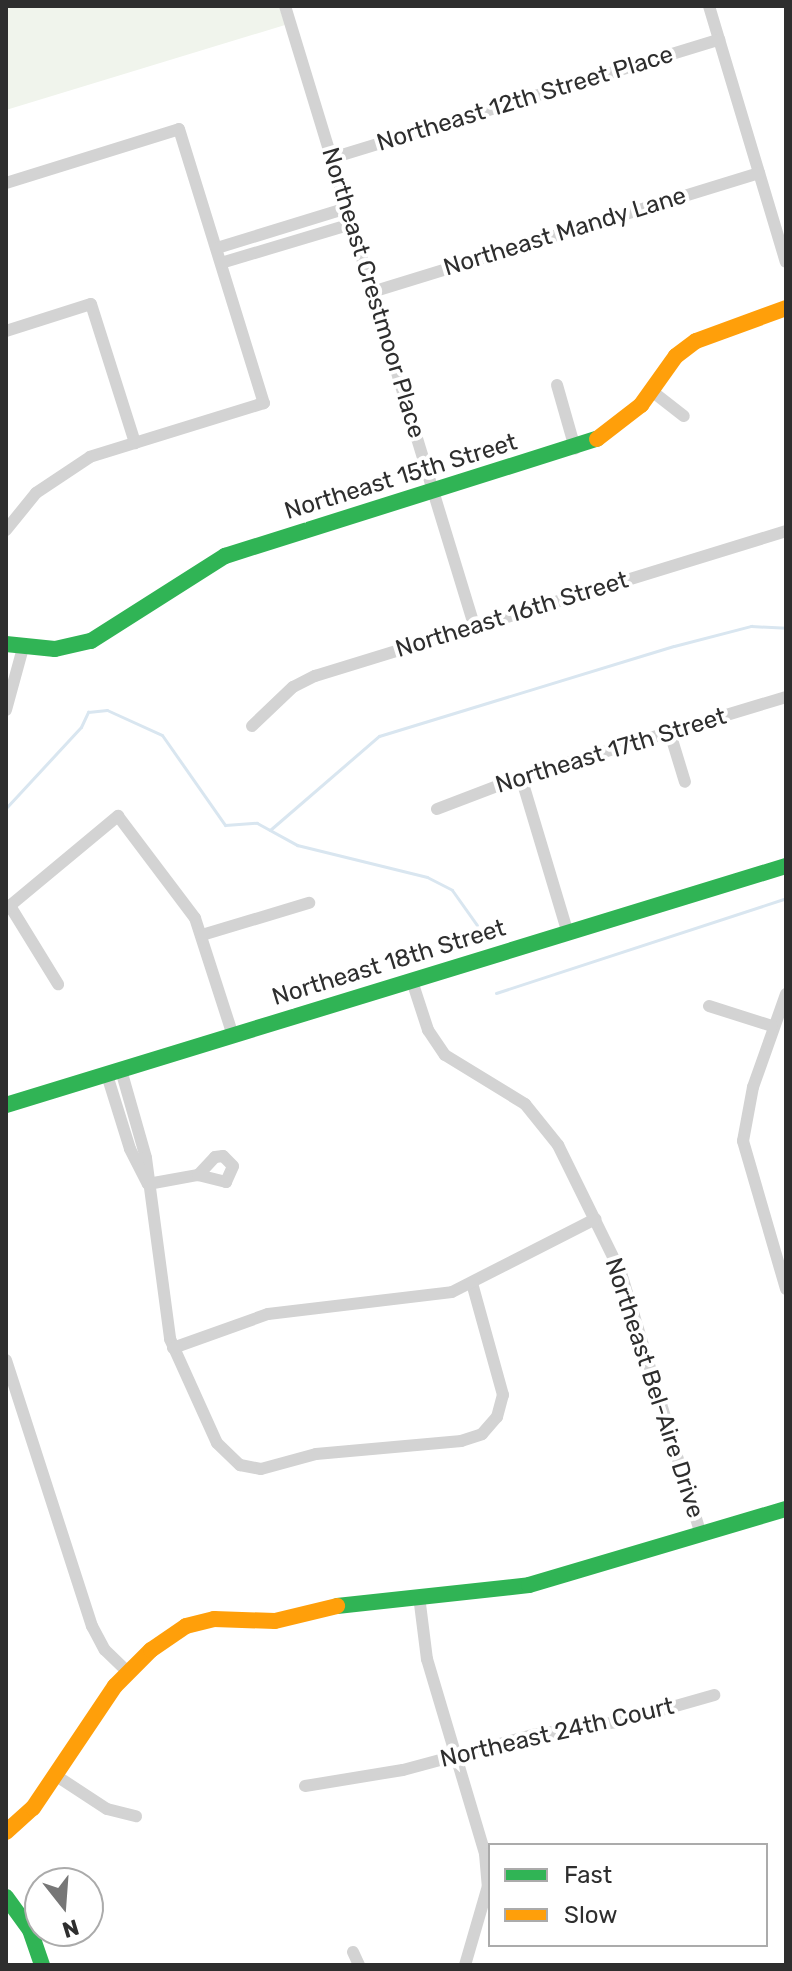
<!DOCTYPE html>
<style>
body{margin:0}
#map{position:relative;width:792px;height:1971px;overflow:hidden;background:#fff;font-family:Rubik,sans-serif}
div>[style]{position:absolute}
.green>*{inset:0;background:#f0f4ec}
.stream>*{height:3px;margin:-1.5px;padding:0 1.5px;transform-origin:1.5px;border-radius:1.5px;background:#d9e6f0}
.street>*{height:12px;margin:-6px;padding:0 6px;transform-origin:6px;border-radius:6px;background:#d3d3d3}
.fast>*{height:16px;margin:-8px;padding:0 8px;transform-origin:8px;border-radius:8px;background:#30b455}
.slow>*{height:16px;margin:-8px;padding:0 8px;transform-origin:8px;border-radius:8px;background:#ff9f0a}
span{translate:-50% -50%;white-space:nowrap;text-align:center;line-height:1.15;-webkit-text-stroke:8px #fff;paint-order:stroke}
.street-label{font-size:24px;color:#2e2e2e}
.frame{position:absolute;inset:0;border:8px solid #2e2e2e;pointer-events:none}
.legend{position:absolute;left:488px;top:1843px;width:280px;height:104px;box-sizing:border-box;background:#fff;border:2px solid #ababab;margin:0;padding:10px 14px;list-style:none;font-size:24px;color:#2e2e2e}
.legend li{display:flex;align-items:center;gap:16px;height:40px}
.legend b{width:40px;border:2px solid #ababab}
.north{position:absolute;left:24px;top:1867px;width:80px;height:80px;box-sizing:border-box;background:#fff;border:2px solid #ababab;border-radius:50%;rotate:163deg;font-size:22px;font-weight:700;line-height:32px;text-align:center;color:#2e2e2e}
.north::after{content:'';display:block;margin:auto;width:28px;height:36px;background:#777;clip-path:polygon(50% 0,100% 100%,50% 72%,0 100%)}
</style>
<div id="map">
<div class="green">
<i style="clip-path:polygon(6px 6px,279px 6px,285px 25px,6px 110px)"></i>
</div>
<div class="stream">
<i style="left:6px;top:808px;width:110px;rotate:-47.2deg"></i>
<i style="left:81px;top:727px;width:17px;rotate:-65deg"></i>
<i style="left:88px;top:712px;width:19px;rotate:-6deg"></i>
<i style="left:107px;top:710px;width:60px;rotate:24.4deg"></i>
<i style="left:162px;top:735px;width:110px;rotate:55deg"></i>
<i style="left:225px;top:825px;width:32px;rotate:-4deg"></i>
<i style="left:257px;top:823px;width:46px;rotate:28.8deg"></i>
<i style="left:297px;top:845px;width:134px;rotate:13.8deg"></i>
<i style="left:427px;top:877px;width:28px;rotate:27deg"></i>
<i style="left:452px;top:890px;width:43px;rotate:54.5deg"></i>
<i style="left:270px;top:830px;width:144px;rotate:-40.8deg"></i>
<i style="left:379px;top:736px;width:308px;rotate:-17deg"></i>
<i style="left:674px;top:646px;width:80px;rotate:-14.6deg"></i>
<i style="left:751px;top:626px;width:35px;rotate:3deg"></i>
<i style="left:496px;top:993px;width:305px;rotate:-18.1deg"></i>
</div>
<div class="street">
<i style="left:285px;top:6px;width:647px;rotate:73.02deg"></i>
<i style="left:709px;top:6px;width:267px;rotate:73.3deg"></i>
<i style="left:332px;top:158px;width:405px;rotate:-17deg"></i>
<i style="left:6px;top:183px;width:181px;rotate:-17.3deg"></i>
<i style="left:179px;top:129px;width:287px;rotate:72.8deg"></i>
<i style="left:264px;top:403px;width:182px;rotate:162.8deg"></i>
<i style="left:90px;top:457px;width:65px;rotate:146.3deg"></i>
<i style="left:36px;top:493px;width:48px;rotate:129deg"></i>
<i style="left:217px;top:248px;width:136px;rotate:-17.1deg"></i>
<i style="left:221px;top:263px;width:137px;rotate:-16.6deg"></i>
<i style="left:372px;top:292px;width:405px;rotate:-17.1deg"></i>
<i style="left:6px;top:331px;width:89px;rotate:-17.6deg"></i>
<i style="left:91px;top:304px;width:146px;rotate:72.4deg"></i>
<i style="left:557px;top:385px;width:66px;rotate:74.1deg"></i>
<i style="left:653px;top:392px;width:39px;rotate:38deg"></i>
<i style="left:6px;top:710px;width:64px;rotate:-74.7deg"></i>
<i style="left:252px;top:726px;width:57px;rotate:-43.6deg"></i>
<i style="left:293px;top:687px;width:25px;rotate:-27deg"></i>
<i style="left:315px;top:676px;width:493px;rotate:-17.1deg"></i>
<i style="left:670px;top:733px;width:51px;rotate:73deg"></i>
<i style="left:521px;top:777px;width:164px;rotate:73.3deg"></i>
<i style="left:437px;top:809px;width:90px;rotate:-20.9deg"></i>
<i style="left:521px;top:777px;width:277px;rotate:-16.8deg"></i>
<i style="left:10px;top:906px;width:92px;rotate:58.4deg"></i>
<i style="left:6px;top:909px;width:146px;rotate:-39.7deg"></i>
<i style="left:118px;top:816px;width:128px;rotate:53deg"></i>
<i style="left:195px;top:918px;width:124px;rotate:72.1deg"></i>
<i style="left:202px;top:935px;width:112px;rotate:-16.7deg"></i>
<i style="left:412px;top:981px;width:52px;rotate:71.9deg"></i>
<i style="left:428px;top:1030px;width:30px;rotate:56deg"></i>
<i style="left:445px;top:1055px;width:94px;rotate:31.5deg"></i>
<i style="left:525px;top:1104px;width:53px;rotate:51.2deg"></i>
<i style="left:558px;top:1145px;width:143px;rotate:63.8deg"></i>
<i style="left:621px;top:1273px;width:274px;rotate:73deg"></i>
<i style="left:786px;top:994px;width:99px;rotate:109.5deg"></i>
<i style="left:753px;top:1087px;width:55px;rotate:100.5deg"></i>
<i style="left:743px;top:1141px;width:154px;rotate:73.8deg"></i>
<i style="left:709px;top:1006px;width:66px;rotate:17.6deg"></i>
<i style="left:121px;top:1070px;width:91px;rotate:74.1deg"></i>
<i style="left:146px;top:1158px;width:183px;rotate:82.4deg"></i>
<i style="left:170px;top:1339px;width:114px;rotate:65.7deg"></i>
<i style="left:217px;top:1443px;width:32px;rotate:44deg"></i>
<i style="left:240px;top:1465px;width:21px;rotate:11deg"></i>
<i style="left:261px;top:1469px;width:57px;rotate:-15.3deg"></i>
<i style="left:316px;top:1454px;width:146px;rotate:-5.1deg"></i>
<i style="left:461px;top:1441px;width:22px;rotate:-18deg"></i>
<i style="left:482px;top:1434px;width:23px;rotate:-49deg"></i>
<i style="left:497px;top:1417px;width:23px;rotate:-75deg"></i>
<i style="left:503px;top:1395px;width:116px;rotate:-105.5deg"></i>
<i style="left:107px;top:1075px;width:77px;rotate:72.7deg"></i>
<i style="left:130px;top:1149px;width:39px;rotate:63deg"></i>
<i style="left:148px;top:1184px;width:51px;rotate:-10.2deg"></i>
<i style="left:198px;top:1175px;width:29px;rotate:14deg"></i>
<i style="left:226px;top:1182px;width:17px;rotate:-66deg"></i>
<i style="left:233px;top:1166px;width:14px;rotate:-135deg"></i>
<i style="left:223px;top:1156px;width:8px;rotate:173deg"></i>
<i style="left:215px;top:1157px;width:25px;rotate:133deg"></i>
<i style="left:173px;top:1348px;width:101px;rotate:-19.7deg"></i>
<i style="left:268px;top:1314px;width:185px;rotate:-6.8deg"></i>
<i style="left:452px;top:1292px;width:161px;rotate:-27deg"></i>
<i style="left:6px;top:1360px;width:280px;rotate:72.1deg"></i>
<i style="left:92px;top:1626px;width:27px;rotate:62deg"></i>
<i style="left:105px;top:1650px;width:32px;rotate:44deg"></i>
<i style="left:419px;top:1596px;width:64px;rotate:82.8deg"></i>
<i style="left:427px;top:1659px;width:203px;rotate:73.4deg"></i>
<i style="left:485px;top:1854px;width:32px;rotate:85deg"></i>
<i style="left:488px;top:1886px;width:82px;rotate:106.2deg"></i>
<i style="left:55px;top:1775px;width:62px;rotate:33.2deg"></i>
<i style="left:107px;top:1809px;width:30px;rotate:14deg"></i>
<i style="left:305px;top:1786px;width:99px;rotate:-9.3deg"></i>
<i style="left:403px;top:1770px;width:135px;rotate:-15.1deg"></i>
<i style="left:533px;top:1735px;width:91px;rotate:-8.8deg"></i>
<i style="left:623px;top:1721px;width:95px;rotate:-15.9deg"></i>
<i style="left:353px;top:1952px;width:14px;rotate:65deg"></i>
</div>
<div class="fast">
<i style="left:6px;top:644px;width:49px;rotate:5.8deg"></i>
<i style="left:55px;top:649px;width:37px;rotate:-13deg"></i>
<i style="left:91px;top:641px;width:159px;rotate:-32.4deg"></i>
<i style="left:225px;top:556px;width:390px;rotate:-17.5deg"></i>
<i style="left:6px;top:1105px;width:816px;rotate:-17.04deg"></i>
<i style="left:337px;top:1606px;width:193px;rotate:-6.2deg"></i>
<i style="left:529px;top:1585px;width:268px;rotate:-16.5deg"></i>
<i style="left:6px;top:1897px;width:41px;rotate:54deg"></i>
<i style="left:30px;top:1930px;width:37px;rotate:71deg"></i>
</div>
<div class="slow">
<i style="left:597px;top:439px;width:56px;rotate:-37.7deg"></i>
<i style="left:641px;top:405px;width:60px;rotate:-54.5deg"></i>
<i style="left:676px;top:356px;width:25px;rotate:-37deg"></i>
<i style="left:696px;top:341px;width:96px;rotate:-20.1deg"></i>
<i style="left:6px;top:1832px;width:36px;rotate:-42deg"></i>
<i style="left:33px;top:1808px;width:147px;rotate:-56.1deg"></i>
<i style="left:115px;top:1686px;width:51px;rotate:-45deg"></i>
<i style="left:151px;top:1650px;width:42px;rotate:-34.4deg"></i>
<i style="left:186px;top:1626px;width:29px;rotate:-14deg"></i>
<i style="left:214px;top:1619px;width:61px;rotate:1.9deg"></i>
<i style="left:275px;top:1621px;width:64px;rotate:-13.6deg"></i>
</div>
<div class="street-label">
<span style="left:525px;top:99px;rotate:-17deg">Northeast 12th Street Place</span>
<span style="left:565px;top:232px;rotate:-17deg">Northeast Mandy Lane</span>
<span style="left:373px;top:293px;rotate:73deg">Northeast Crestmoor Place</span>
<span style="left:401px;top:477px;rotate:-17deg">Northeast 15th Street</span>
<span style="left:512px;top:615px;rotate:-17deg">Northeast 16th Street</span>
<span style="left:611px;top:751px;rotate:-17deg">Northeast 17th Street</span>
<span style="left:389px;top:963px;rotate:-17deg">Northeast 18th Street</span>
<span style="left:654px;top:1388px;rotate:72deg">Northeast Bel-Aire Drive</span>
<span style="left:557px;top:1733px;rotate:-13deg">Northeast 24th Court</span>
</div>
<div class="frame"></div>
<ul class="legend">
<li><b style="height:10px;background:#30b455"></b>Fast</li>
<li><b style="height:10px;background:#ff9f0a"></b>Slow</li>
</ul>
<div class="north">N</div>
</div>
